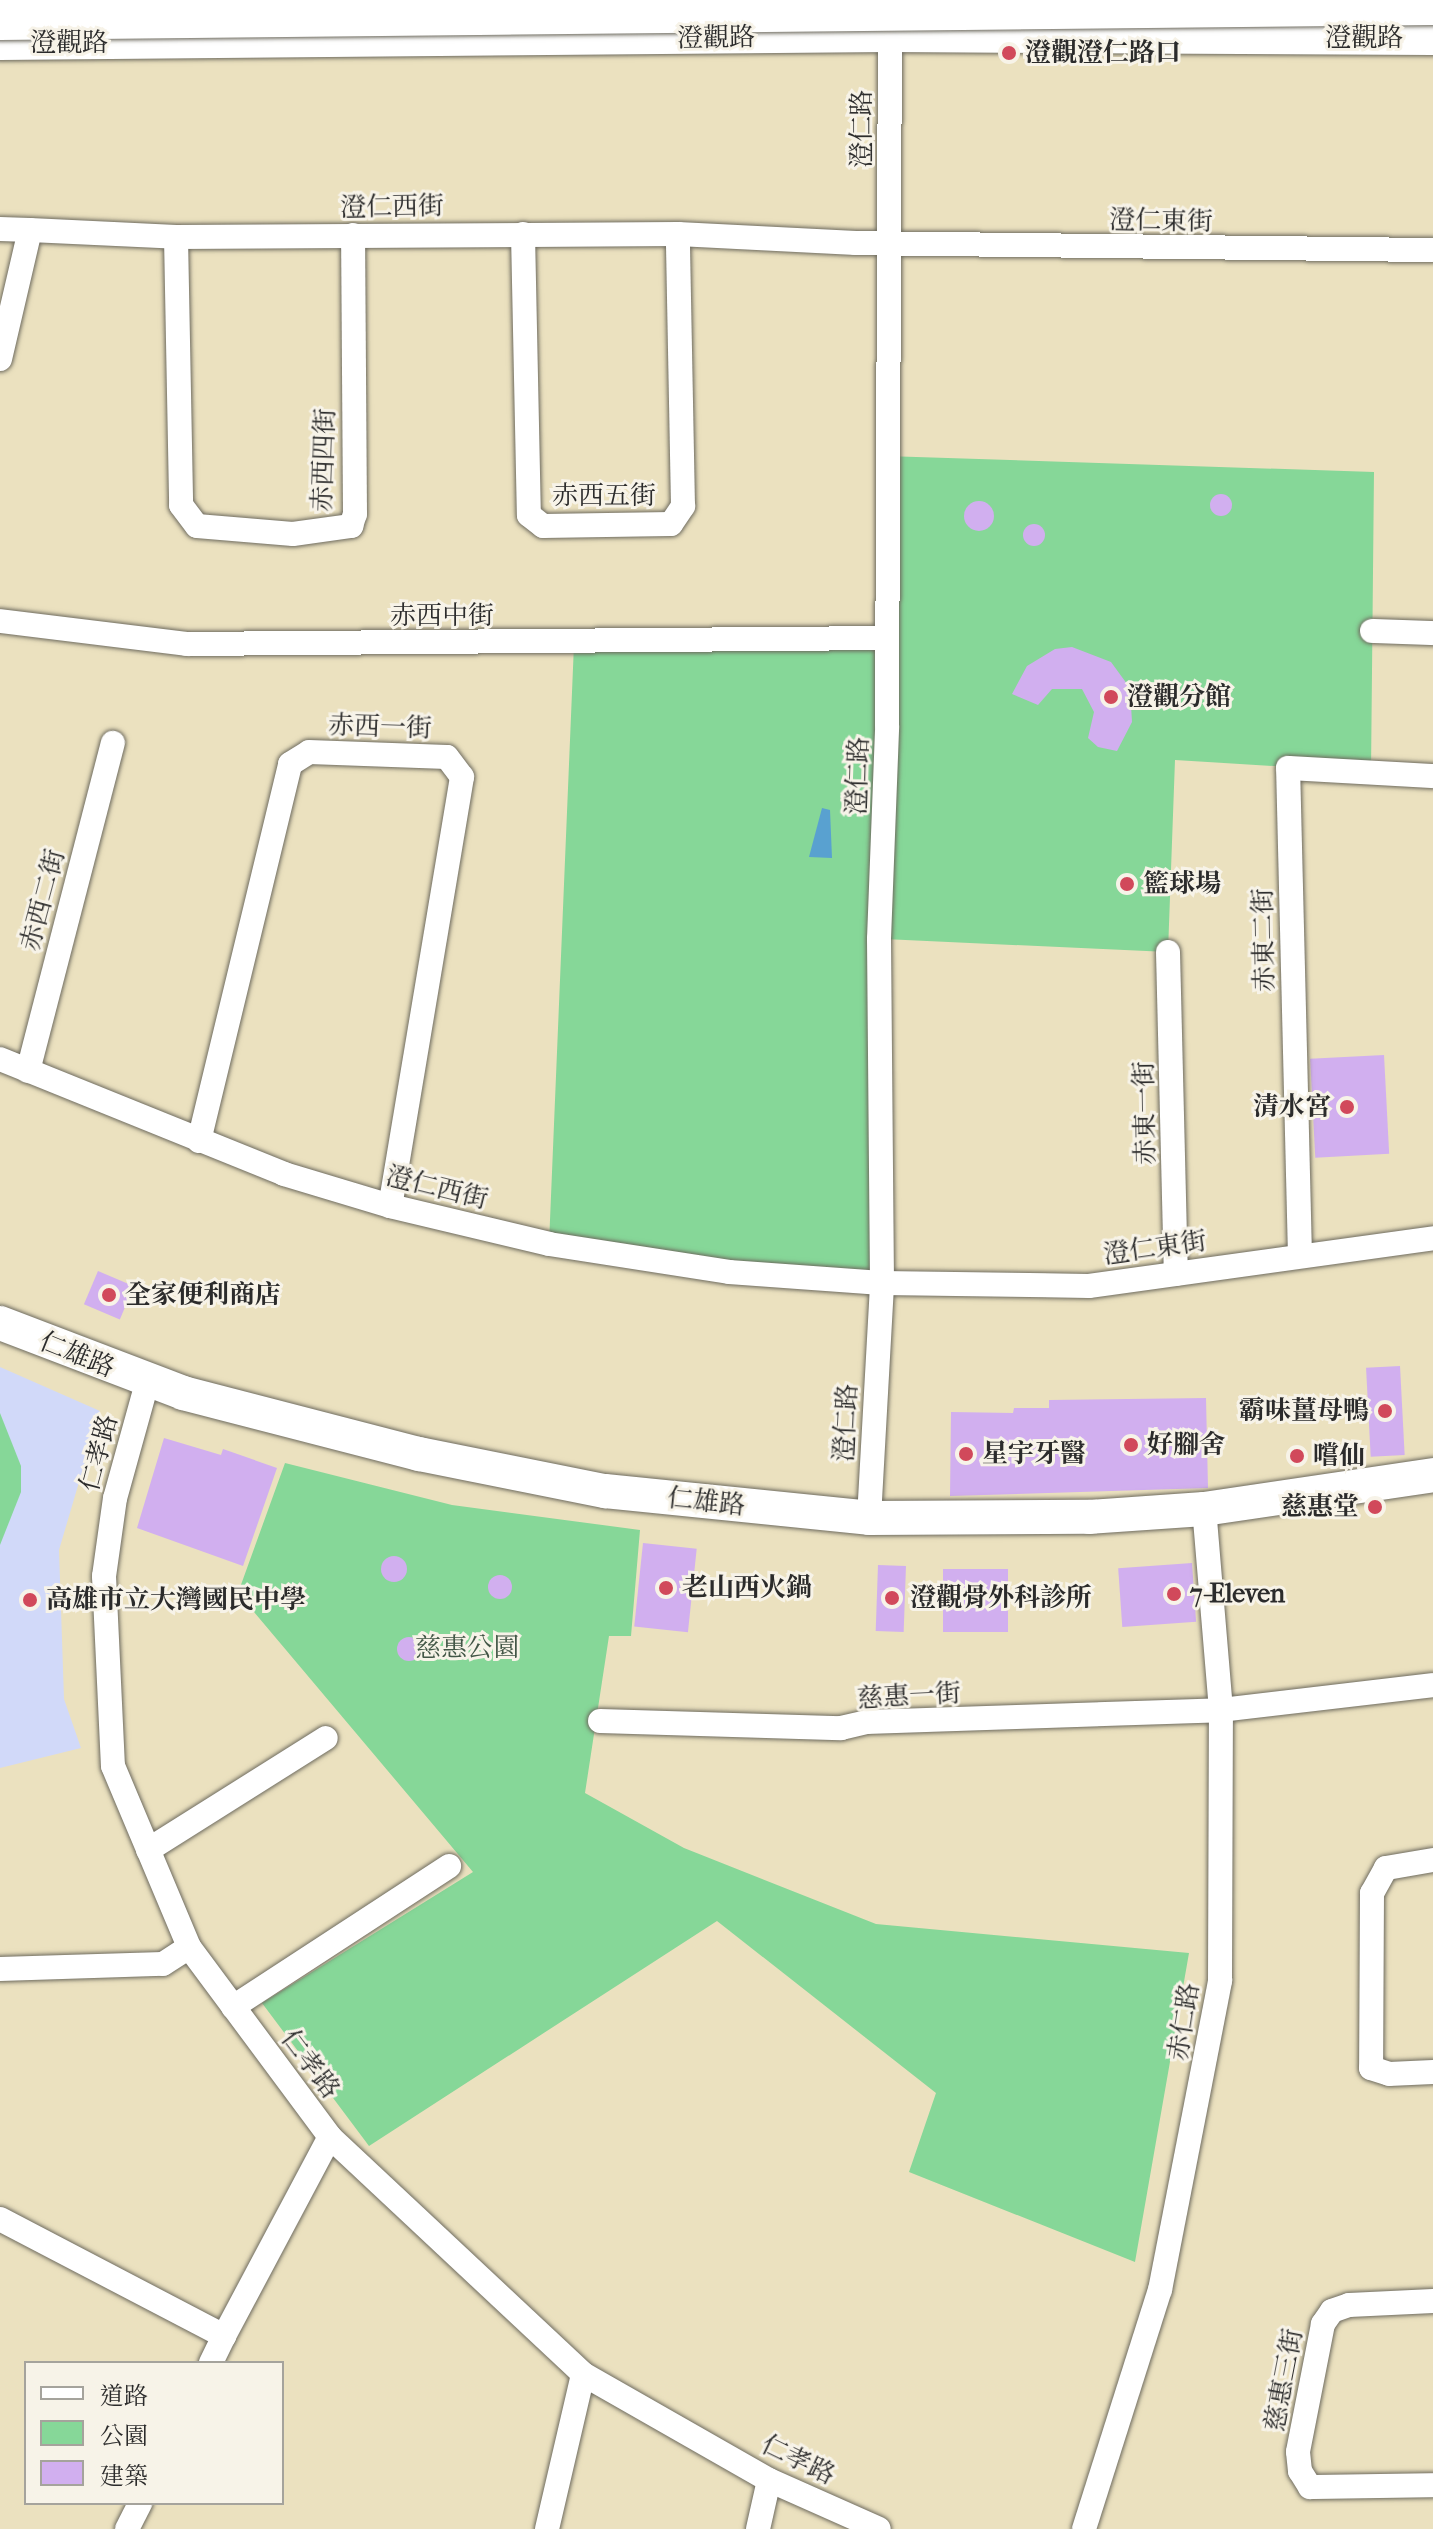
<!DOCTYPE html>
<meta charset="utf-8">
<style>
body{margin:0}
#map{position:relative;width:1433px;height:2529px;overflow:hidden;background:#ebe1bf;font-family:"IM FELL French Canon","Noto Serif TC",serif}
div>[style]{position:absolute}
.built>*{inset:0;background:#d1d9f9}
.green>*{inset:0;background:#86d798}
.water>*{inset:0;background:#59a1d0}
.building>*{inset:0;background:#d1afef;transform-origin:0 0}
.round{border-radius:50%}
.roads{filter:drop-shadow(0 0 2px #6e6b5f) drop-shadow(0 0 2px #6e6b5f)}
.street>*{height:24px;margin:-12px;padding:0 12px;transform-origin:12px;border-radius:12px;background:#fff}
.secondary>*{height:34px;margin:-17px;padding:0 17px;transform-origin:17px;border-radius:17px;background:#fff}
.bridges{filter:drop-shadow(0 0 2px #6e6b5f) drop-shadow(0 0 2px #6e6b5f)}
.highway-bridge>*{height:44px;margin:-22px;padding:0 22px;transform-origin:22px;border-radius:22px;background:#fff}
.dots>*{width:22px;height:22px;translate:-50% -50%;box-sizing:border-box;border:4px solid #f7f3e8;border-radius:50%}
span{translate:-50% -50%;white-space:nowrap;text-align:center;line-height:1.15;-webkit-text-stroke:6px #f7f3e8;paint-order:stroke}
.street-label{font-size:26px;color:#2b2b2b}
.poi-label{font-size:26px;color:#2b2b2b;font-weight:700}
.left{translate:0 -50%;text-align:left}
.right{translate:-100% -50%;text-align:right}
.park-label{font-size:26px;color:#425646}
.legend{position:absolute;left:24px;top:2361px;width:260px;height:144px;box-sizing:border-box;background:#f7f3e8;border:2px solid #a5a39c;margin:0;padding:10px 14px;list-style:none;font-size:24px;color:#2b2b2b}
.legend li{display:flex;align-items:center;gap:16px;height:40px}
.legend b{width:40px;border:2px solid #a5a39c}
</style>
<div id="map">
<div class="built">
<i style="clip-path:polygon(0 1367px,100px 1411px,59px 1550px,64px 1699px,81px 1748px,0 1768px)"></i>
</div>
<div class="green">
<i style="clip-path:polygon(885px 456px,1374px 472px,1371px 772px,1175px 760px,1168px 952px,884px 939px,882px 1283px,549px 1244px,574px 644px,885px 638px)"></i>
<i style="clip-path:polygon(0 1413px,21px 1466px,21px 1492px,0 1545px)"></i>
<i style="clip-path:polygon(285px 1463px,452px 1505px,640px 1530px,631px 1636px,609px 1636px,585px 1793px,684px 1848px,876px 1924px,1189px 1953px,1135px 2262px,909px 2172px,936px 2093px,717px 1921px,369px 2146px,262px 2003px,473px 1872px,238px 1593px)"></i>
</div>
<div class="water">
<i style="clip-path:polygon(822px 808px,830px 810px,832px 858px,809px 857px)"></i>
</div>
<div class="building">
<i class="round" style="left:1210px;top:494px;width:22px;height:22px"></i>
<i class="round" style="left:964px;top:501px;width:30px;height:30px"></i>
<i class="round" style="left:1023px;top:524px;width:22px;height:22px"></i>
<i style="clip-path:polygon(1072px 647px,1111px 662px,1130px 688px,1132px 722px,1117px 751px,1098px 747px,1088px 738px,1094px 712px,1082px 689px,1052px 689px,1038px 705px,1012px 694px,1027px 666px,1055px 649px)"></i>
<i style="left:1384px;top:1055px;width:99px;height:74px;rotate:87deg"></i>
<i style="left:98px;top:1271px;width:39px;height:36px;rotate:23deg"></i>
<i style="left:1400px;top:1366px;width:89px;height:34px;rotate:87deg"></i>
<i style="clip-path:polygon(1206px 1398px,1208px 1488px,950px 1496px,951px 1412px,1013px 1413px,1014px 1408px,1049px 1408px,1049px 1400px)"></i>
<i style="clip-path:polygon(164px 1438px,221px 1455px,223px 1449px,277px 1468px,243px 1566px,137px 1528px)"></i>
<i style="left:643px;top:1543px;width:54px;height:84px;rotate:6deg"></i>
<i class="round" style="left:381px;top:1556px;width:26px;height:26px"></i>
<i style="left:1192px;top:1563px;width:59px;height:74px;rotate:86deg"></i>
<i style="left:878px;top:1565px;width:28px;height:66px;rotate:2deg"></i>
<i style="left:943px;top:1569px;width:65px;height:63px"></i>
<i class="round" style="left:488px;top:1575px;width:24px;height:24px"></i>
<i class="round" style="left:397px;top:1637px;width:24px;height:24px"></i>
</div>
<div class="roads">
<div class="street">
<i style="left:0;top:229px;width:30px;rotate:2deg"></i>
<i style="left:523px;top:234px;width:281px;rotate:88.8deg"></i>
<i style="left:529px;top:515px;width:18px;rotate:38deg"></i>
<i style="left:543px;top:526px;width:128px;rotate:-0.9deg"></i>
<i style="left:671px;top:524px;width:22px;rotate:-56deg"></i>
<i style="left:683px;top:506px;width:272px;rotate:-91.1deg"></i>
<i style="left:176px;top:237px;width:268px;rotate:88.9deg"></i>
<i style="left:181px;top:505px;width:26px;rotate:53deg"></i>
<i style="left:197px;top:526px;width:96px;rotate:4.8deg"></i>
<i style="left:293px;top:534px;width:59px;rotate:-7.9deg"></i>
<i style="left:351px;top:526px;width:13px;rotate:-72deg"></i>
<i style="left:355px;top:514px;width:279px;rotate:-90.4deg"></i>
<i style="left:0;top:359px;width:132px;rotate:-76.9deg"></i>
<i style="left:30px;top:230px;width:146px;rotate:2.7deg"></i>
<i style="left:176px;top:237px;width:502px;rotate:-0.34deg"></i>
<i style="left:678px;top:234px;width:178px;rotate:2.9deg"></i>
<i style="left:856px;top:243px;width:577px;rotate:0.7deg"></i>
<i style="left:0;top:621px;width:188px;rotate:7deg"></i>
<i style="left:187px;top:644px;width:698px;rotate:-0.49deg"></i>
<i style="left:1372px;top:631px;width:61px;rotate:1.9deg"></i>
<i style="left:1168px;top:952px;width:322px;rotate:88.6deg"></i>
<i style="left:0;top:1059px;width:306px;rotate:22deg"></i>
<i style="left:284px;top:1174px;width:111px;rotate:16.8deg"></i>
<i style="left:390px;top:1206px;width:163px;rotate:13.4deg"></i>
<i style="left:549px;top:1244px;width:182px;rotate:8.8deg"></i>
<i style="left:729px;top:1272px;width:153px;rotate:4.1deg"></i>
<i style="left:882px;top:1283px;width:207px;rotate:0.8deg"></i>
<i style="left:1089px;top:1286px;width:347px;rotate:-7.9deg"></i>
<i style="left:28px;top:1071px;width:339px;rotate:-75.5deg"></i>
<i style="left:199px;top:1141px;width:388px;rotate:-76.4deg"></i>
<i style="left:290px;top:764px;width:22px;rotate:-32deg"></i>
<i style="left:309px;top:752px;width:138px;rotate:2.1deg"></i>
<i style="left:447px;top:757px;width:25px;rotate:53deg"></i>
<i style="left:462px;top:777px;width:435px;rotate:99.5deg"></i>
<i style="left:1300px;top:1256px;width:488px;rotate:-91.4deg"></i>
<i style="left:1288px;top:768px;width:145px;rotate:3.2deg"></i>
<i style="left:147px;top:1383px;width:119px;rotate:105.5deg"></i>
<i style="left:115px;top:1498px;width:79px;rotate:98deg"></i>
<i style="left:104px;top:1576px;width:190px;rotate:87.3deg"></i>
<i style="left:113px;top:1766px;width:196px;rotate:67.2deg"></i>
<i style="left:189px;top:1947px;width:237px;rotate:53.4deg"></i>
<i style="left:330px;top:2137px;width:347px;rotate:43.1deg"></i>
<i style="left:583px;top:2374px;width:214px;rotate:29.7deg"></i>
<i style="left:769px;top:2480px;width:120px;rotate:24deg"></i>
<i style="left:869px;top:1518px;width:235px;rotate:-86.8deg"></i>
<i style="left:882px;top:1283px;width:344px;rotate:-90.5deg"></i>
<i style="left:879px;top:939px;width:213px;rotate:-87.8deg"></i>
<i style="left:887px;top:726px;width:705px;rotate:-89.76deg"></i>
<i style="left:600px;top:1721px;width:241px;rotate:1.7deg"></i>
<i style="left:841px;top:1728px;width:26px;rotate:-13deg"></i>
<i style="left:866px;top:1722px;width:355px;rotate:-1.9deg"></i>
<i style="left:1221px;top:1710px;width:213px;rotate:-6.7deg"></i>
<i style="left:148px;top:1850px;width:210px;rotate:-32.2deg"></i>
<i style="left:1433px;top:1860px;width:48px;rotate:170.3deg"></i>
<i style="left:1386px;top:1868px;width:29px;rotate:119deg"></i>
<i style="left:1372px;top:1893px;width:175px;rotate:90.3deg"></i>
<i style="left:1371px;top:2068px;width:19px;rotate:18deg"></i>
<i style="left:1389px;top:2074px;width:44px;rotate:-2.6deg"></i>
<i style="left:0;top:1969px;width:163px;rotate:-1.8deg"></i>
<i style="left:163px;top:1964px;width:31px;rotate:-33deg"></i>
<i style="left:233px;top:2007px;width:258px;rotate:-33.1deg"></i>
<i style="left:0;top:2219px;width:253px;rotate:27.6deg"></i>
<i style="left:224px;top:2336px;width:30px;rotate:116deg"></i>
<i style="left:1433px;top:2301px;width:84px;rotate:177.3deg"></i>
<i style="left:1349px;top:2305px;width:18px;rotate:161deg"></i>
<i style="left:1332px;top:2311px;width:16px;rotate:125deg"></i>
<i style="left:1323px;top:2324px;width:130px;rotate:101.1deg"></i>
<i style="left:1298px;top:2452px;width:19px;rotate:84deg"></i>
<i style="left:1300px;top:2471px;width:19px;rotate:58deg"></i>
<i style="left:1310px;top:2487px;width:123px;rotate:-0.9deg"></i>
<i style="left:224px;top:2336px;width:225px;rotate:-62deg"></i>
<i style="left:127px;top:2529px;width:29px;rotate:-63deg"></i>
<i style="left:547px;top:2529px;width:159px;rotate:-76.9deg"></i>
<i style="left:758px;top:2529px;width:50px;rotate:-77.3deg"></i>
<i style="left:1084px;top:2529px;width:251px;rotate:-72.4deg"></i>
<i style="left:1160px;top:2290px;width:315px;rotate:-79deg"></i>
<i style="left:1220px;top:1981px;width:271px;rotate:-89.8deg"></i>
<i style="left:1221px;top:1710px;width:202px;rotate:-94.8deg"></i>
</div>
<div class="secondary">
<i style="left:0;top:43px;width:890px;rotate:-0.52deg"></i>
<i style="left:890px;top:35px;width:543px;rotate:0.32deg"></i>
<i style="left:0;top:1323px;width:196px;rotate:20.9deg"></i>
<i style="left:183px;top:1393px;width:244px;rotate:14.5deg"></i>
<i style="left:419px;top:1454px;width:190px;rotate:11.3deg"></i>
<i style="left:605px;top:1491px;width:265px;rotate:5.8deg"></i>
<i style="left:869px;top:1518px;width:220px;rotate:-0.3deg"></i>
<i style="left:1089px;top:1517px;width:115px;rotate:-4deg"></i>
<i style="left:1204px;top:1509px;width:232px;rotate:-8.4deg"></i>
</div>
</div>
<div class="bridges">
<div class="highway-bridge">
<i style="left:0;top:18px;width:1433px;rotate:-0.6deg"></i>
</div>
</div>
<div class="dots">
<i style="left:1009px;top:53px;background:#d1495b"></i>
<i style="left:1111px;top:697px;background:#d1495b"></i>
<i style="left:1127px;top:884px;background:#d1495b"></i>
<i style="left:1347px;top:1107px;background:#d1495b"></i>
<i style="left:109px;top:1295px;background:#d1495b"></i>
<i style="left:1385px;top:1411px;background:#d1495b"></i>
<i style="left:1131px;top:1445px;background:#d1495b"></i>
<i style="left:966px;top:1454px;background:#d1495b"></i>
<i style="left:1297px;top:1456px;background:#d1495b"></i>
<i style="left:1375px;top:1507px;background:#d1495b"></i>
<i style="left:666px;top:1588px;background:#d1495b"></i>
<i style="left:1174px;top:1594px;background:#d1495b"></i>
<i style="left:892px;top:1598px;background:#d1495b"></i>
<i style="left:30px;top:1600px;background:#d1495b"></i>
</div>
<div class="street-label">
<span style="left:716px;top:38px;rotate:-1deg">澄觀路</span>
<span style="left:1364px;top:38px">澄觀路</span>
<span style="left:69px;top:43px">澄觀路</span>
<span style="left:862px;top:129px;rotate:-90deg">澄仁路</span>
<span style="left:392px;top:207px;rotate:-1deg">澄仁西街</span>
<span style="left:1161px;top:221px;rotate:1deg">澄仁東街</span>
<span style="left:324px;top:460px;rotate:-88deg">赤西四街</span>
<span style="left:604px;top:496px">赤西五街</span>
<span style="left:442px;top:616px">赤西中街</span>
<span style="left:380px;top:727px;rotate:2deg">赤西一街</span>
<span style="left:858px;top:776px;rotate:-88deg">澄仁路</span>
<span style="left:43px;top:900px;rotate:-75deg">赤西二街</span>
<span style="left:1264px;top:940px;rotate:-91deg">赤東二街</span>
<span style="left:1145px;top:1113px;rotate:-91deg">赤東一街</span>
<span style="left:437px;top:1188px;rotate:14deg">澄仁西街</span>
<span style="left:1155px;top:1248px;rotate:-8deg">澄仁東街</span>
<span style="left:77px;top:1355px;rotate:22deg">仁雄路</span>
<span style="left:846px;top:1423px;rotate:-87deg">澄仁路</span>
<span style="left:99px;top:1453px;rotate:-75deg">仁孝路</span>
<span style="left:706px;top:1502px;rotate:6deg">仁雄路</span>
<span style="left:909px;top:1696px;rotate:-3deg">慈惠一街</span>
<span style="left:1184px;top:2022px;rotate:-81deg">赤仁路</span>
<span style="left:310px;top:2064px;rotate:53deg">仁孝路</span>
<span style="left:1284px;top:2380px;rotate:-79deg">慈惠三街</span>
<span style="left:798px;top:2460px;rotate:26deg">仁孝路</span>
</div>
<div class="poi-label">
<span class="left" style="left:1025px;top:53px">澄觀澄仁路口</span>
<span class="left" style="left:1127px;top:697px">澄觀分館</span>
<span class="left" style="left:1143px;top:884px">籃球場</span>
<span class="right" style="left:1331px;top:1107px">清水宮</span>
<span class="left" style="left:125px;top:1295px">全家便利商店</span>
<span class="right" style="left:1369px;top:1411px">霸味薑母鴨</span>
<span class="left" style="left:1147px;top:1445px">好腳舍</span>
<span class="left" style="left:982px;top:1454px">星宇牙醫</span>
<span class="left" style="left:1313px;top:1456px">嚐仙</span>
<span class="right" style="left:1359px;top:1507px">慈惠堂</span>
<span class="left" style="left:682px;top:1588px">老山西火鍋</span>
<span class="left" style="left:1190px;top:1594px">7-Eleven</span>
<span class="left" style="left:910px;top:1598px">澄觀骨外科診所</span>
<span class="left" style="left:46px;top:1600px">高雄市立大灣國民中學</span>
</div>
<div class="park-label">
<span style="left:467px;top:1648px">慈惠公園</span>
</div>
<ul class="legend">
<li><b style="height:10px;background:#fff"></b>道路</li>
<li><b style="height:22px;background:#86d798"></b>公園</li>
<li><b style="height:22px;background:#d1afef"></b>建築</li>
</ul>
</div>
